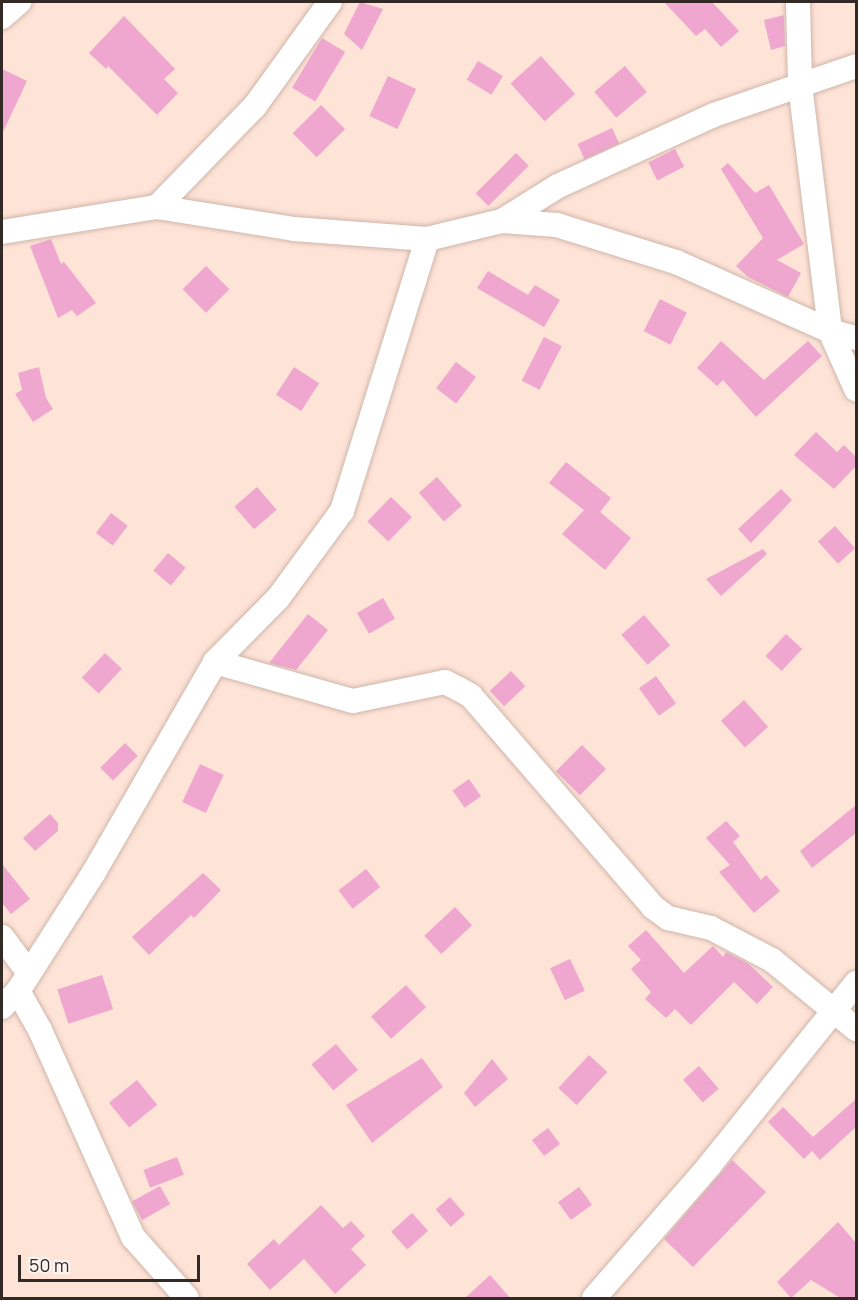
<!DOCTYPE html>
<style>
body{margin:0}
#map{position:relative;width:858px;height:1300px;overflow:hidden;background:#fee3d7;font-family:Manrope,sans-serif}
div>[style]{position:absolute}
.building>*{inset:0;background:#efa6cf;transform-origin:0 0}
.roads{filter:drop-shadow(0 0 2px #cfb6aa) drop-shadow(0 0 2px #cfb6aa)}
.street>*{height:24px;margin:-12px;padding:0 12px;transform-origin:12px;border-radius:12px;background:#fff}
span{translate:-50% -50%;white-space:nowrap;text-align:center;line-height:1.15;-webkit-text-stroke:5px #fbf6f3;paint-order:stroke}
.frame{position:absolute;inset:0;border:3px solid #332925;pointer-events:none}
.scale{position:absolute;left:18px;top:1255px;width:182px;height:27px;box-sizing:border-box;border:3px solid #332925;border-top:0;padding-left:8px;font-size:18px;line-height:21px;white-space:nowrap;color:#332925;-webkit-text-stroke:4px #fbf6f3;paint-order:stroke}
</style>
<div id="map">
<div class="building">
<i style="clip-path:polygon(360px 2px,383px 9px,362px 50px,344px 34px)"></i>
<i style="clip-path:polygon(664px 2px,712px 2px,739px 31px,721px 47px,705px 29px,696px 36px)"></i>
<i style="clip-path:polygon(784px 15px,785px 46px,771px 50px,764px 20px)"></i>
<i style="clip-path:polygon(124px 16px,175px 69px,164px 79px,178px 93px,157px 115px,108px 66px,106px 69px,89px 53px)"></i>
<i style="left:322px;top:38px;width:27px;height:58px;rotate:31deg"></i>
<i style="left:541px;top:56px;width:51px;height:41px;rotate:48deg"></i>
<i style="left:478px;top:61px;width:29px;height:22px;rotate:31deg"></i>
<i style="left:625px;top:66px;width:34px;height:40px;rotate:50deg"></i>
<i style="clip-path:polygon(2px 69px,27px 81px,2px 134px)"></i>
<i style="left:388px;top:76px;width:31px;height:44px;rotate:25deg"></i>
<i style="left:321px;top:105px;width:34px;height:40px;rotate:45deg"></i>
<i style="left:612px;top:128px;width:17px;height:38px;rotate:65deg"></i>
<i style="left:675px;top:149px;width:20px;height:30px;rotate:63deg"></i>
<i style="left:516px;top:153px;width:18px;height:57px;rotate:45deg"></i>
<i style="clip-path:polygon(728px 163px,755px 193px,769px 185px,804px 244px,777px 260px,801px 273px,788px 297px,748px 277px,736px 266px,763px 238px,721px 169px)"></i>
<i style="clip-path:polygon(51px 239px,61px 264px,64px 262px,96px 303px,77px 316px,72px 310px,58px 318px,30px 246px)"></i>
<i style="left:206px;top:266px;width:33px;height:33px;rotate:45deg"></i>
<i style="clip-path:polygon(488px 271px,528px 295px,535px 285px,560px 300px,544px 327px,477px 288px)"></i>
<i style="left:660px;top:299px;width:30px;height:36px;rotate:27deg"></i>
<i style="left:544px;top:337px;width:20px;height:49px;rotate:27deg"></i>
<i style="clip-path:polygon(721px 341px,764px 380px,808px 341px,822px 356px,756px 417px,723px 380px,717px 386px,697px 368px)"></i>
<i style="left:456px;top:362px;width:25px;height:33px;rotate:37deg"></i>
<i style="clip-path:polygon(39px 367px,46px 398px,53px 409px,33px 422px,15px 394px,22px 390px,18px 373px)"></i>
<i style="left:294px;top:367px;width:30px;height:33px;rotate:33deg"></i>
<i style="clip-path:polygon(816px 432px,837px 452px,844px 445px,856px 457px,856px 466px,834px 489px,794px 455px)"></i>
<i style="clip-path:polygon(566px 462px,611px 498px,600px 512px,631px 538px,605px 570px,562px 534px,584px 510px,549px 483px)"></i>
<i style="left:437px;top:477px;width:38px;height:24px;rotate:49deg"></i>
<i style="left:257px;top:487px;width:30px;height:30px;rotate:49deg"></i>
<i style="clip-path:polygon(781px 489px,792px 500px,751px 543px,738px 529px)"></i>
<i style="left:391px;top:497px;width:29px;height:34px;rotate:44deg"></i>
<i style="left:111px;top:513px;width:21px;height:25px;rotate:37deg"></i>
<i style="left:835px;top:526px;width:30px;height:23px;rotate:48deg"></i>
<i style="clip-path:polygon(763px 549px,767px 554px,721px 596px,706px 579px)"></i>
<i style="left:168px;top:553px;width:23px;height:23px;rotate:40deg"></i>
<i style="left:383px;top:598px;width:24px;height:30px;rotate:60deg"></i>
<i style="clip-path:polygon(308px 614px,328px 630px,296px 670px,269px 663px)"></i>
<i style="left:644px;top:615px;width:40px;height:30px;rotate:49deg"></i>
<i style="left:786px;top:634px;width:22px;height:30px;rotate:43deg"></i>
<i style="left:105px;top:653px;width:23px;height:34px;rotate:43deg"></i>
<i style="left:511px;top:671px;width:21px;height:29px;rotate:47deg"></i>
<i style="left:656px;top:676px;width:34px;height:21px;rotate:54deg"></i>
<i style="left:744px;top:700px;width:36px;height:31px;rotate:48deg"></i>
<i style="left:125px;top:743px;width:18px;height:35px;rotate:45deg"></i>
<i style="left:582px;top:745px;width:34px;height:37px;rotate:45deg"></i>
<i style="left:200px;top:764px;width:26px;height:42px;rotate:25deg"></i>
<i style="left:469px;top:779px;width:21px;height:20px;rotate:55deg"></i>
<i style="clip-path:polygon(856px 805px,856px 833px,812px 868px,800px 851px)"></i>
<i style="clip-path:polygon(50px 814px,58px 823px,58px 831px,35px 851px,23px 838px)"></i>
<i style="clip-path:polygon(726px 821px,740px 836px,733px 842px,761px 880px,766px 875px,780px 891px,754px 913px,719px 872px,730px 865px,706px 838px)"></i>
<i style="clip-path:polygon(2px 864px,30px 899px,11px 914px,2px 903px)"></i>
<i style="left:366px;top:869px;width:23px;height:35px;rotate:52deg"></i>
<i style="clip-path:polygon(203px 873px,221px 890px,194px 918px,191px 915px,149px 955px,132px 937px)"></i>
<i style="left:455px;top:907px;width:25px;height:42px;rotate:47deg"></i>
<i style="clip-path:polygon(646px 930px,684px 973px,713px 946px,723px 957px,726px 952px,749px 964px,773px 987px,757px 1004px,734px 982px,691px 1025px,675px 1009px,666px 1018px,645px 999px,651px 992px,631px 969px,641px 960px,628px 946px)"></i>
<i style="left:570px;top:959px;width:35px;height:22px;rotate:65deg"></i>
<i style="left:102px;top:975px;width:36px;height:47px;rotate:72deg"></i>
<i style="left:406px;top:985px;width:30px;height:47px;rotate:48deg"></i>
<i style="left:336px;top:1044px;width:34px;height:32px;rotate:50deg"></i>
<i style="left:589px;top:1055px;width:25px;height:45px;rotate:43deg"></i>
<i style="clip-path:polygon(422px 1058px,443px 1087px,372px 1143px,346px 1105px)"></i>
<i style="clip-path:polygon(492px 1059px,508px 1079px,475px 1107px,464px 1093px)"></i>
<i style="left:699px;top:1066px;width:30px;height:21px;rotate:49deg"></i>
<i style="left:137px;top:1080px;width:32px;height:36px;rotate:51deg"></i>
<i style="clip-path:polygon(856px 1099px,856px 1127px,820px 1160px,812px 1151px,804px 1159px,768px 1122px,783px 1107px,813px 1137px)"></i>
<i style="left:548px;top:1128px;width:20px;height:20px;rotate:53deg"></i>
<i style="left:177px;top:1157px;width:19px;height:36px;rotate:69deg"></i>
<i style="clip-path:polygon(732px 1160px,766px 1192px,693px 1267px,664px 1239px)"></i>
<i style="left:160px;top:1186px;width:21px;height:32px;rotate:61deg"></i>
<i style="left:579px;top:1187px;width:22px;height:26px;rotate:54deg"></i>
<i style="left:450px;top:1197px;width:23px;height:19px;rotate:49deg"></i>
<i style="clip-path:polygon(321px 1205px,343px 1228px,351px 1221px,365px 1236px,351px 1249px,366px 1265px,335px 1294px,304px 1259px,270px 1290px,247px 1264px,274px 1239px,279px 1245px)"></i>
<i style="left:412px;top:1213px;width:24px;height:28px;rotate:48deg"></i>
<i style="clip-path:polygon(838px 1222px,856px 1243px,856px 1299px,842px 1299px,811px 1280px,791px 1298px,777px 1282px)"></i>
<i style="clip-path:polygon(490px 1275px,511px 1299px,464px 1299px)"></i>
</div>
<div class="roads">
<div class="street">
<i style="left:798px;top:2px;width:83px;rotate:88.6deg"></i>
<i style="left:800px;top:85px;width:248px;rotate:83deg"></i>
<i style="left:830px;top:331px;width:64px;rotate:65.9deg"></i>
<i style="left:2px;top:17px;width:23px;rotate:-41deg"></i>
<i style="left:157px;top:207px;width:141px;rotate:-45.9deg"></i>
<i style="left:255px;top:106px;width:128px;rotate:-54.2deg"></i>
<i style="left:502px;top:221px;width:66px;rotate:-32deg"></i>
<i style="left:558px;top:186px;width:171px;rotate:-24.5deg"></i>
<i style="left:714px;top:115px;width:150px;rotate:-19deg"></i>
<i style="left:2px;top:232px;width:157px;rotate:-9.2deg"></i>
<i style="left:157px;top:207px;width:139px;rotate:9.1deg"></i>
<i style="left:294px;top:229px;width:133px;rotate:4.3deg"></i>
<i style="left:427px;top:239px;width:77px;rotate:-13.5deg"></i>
<i style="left:502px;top:221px;width:55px;rotate:4.2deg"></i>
<i style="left:557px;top:225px;width:125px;rotate:17.3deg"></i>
<i style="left:676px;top:262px;width:169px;rotate:24.1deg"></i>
<i style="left:830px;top:331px;width:27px;rotate:15deg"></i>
<i style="left:215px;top:662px;width:143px;rotate:15.8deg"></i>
<i style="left:353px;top:701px;width:94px;rotate:-11.7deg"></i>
<i style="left:445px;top:682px;width:16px;rotate:27deg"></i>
<i style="left:459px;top:689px;width:14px;rotate:30deg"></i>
<i style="left:471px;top:696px;width:279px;rotate:49.2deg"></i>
<i style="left:653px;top:907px;width:19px;rotate:36deg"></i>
<i style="left:668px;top:918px;width:44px;rotate:13.1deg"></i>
<i style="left:711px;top:928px;width:69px;rotate:27.7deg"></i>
<i style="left:772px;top:960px;width:109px;rotate:39.4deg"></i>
<i style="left:2px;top:937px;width:45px;rotate:53.1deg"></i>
<i style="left:18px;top:991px;width:45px;rotate:60.6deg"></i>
<i style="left:40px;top:1030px;width:227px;rotate:65.8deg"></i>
<i style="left:133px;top:1237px;width:81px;rotate:48.5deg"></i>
<i style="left:2px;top:1007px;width:23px;rotate:-45deg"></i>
<i style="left:18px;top:991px;width:141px;rotate:-57.4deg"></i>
<i style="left:94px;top:872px;width:242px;rotate:-60deg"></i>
<i style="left:215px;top:662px;width:91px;rotate:-45.4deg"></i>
<i style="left:279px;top:597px;width:107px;rotate:-53.8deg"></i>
<i style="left:342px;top:511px;width:285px;rotate:-72.6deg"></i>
<i style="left:594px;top:1298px;width:175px;rotate:-48.9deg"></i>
<i style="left:709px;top:1166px;width:235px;rotate:-51.2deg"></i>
</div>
</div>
<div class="frame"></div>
<div class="scale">50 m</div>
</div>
